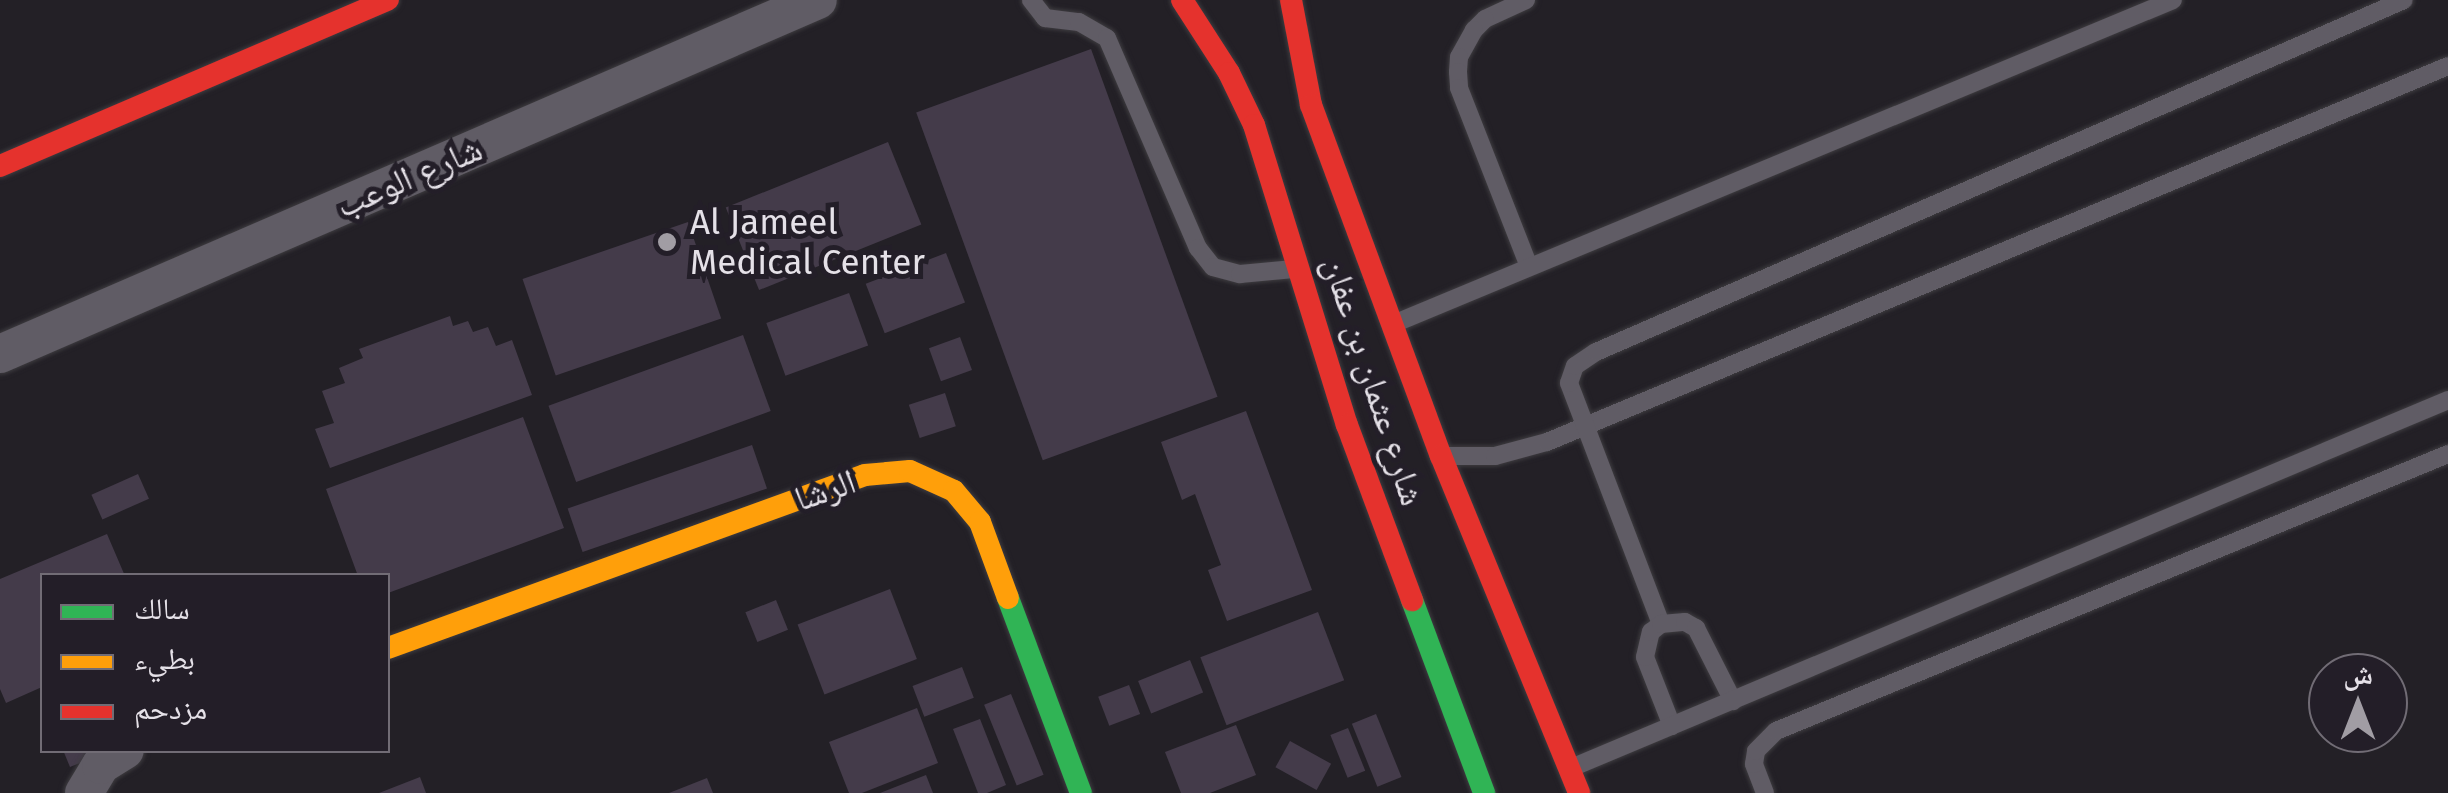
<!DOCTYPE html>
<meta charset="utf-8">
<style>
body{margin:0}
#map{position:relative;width:2448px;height:793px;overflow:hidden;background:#232026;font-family:"Fira Sans","Noto Naskh Arabic",sans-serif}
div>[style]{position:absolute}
.building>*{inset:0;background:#443b4a;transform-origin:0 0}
.roads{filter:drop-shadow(0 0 2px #3e3c40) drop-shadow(0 0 2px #3e3c40)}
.lane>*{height:18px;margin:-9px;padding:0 9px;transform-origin:9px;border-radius:9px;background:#605c65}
.street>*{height:38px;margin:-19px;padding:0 19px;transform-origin:19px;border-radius:19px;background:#605c65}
.fast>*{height:22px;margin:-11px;padding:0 11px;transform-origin:11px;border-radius:11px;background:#30b455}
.slow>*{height:22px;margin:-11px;padding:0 11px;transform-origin:11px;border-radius:11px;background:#ff9f0a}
.jam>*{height:22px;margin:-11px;padding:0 11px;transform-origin:11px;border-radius:11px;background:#e5322d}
.dots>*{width:28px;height:28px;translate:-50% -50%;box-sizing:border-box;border:5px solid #231e28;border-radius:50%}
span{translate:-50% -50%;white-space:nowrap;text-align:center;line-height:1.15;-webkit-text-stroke:10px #231e28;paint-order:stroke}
.street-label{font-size:35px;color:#e5e1e8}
.poi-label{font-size:35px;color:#e5e1e8}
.left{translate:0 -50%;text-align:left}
.legend{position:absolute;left:40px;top:573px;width:350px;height:180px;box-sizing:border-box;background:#231e28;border:2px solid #716c75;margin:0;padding:12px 18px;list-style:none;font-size:30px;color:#e5e1e8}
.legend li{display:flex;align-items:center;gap:20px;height:50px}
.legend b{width:50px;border:2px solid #716c75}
.north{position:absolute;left:2308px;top:653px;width:100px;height:100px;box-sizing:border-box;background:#231e28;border:2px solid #716c75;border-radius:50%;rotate:0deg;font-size:28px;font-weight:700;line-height:40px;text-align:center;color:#e5e1e8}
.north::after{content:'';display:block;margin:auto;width:35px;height:45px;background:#a19da4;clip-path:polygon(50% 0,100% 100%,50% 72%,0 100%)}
</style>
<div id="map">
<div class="building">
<i style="left:1091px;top:49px;width:370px;height:186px;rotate:70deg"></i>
<i style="left:888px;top:142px;width:89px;height:175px;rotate:68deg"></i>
<i style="left:688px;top:222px;width:102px;height:175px;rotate:71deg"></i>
<i style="left:946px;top:253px;width:53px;height:86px;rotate:69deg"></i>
<i style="left:849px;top:293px;width:56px;height:88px;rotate:70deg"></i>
<i style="clip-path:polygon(450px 316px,453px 326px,468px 321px,473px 332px,488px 327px,496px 346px,512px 340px,532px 395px,330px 468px,315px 429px,334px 423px,322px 391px,345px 383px,339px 368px,363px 358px,359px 349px)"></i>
<i style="left:743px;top:335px;width:81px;height:207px;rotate:70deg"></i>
<i style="left:960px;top:337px;width:35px;height:33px;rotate:70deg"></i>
<i style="left:945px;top:393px;width:35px;height:38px;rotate:72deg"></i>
<i style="clip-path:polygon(1246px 411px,1312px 590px,1227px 621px,1208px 570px,1221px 565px,1195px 494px,1182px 500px,1161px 442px)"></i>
<i style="clip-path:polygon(523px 417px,564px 528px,388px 593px,388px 576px,358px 576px,326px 489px)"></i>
<i style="left:752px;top:445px;width:46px;height:195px;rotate:71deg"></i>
<i style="left:138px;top:474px;width:27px;height:51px;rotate:66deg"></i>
<i style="clip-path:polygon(107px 534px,125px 576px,42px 576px,42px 687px,6px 703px,0 689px,0 579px)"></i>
<i style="left:890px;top:589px;width:75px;height:99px;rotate:69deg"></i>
<i style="left:776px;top:600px;width:32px;height:33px;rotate:68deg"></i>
<i style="left:1318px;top:612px;width:73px;height:126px;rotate:69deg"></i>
<i style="left:1190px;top:660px;width:35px;height:56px;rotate:68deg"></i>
<i style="left:962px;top:667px;width:33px;height:53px;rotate:69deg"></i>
<i style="left:1129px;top:685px;width:31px;height:33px;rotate:69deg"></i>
<i style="left:1011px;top:694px;width:87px;height:29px;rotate:68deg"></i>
<i style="clip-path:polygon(917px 708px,938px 763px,862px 793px,849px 793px,829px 742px)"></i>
<i style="left:1376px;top:714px;width:68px;height:26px;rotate:68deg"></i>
<i style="clip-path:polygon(980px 719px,1006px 785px,987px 793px,978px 793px,953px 729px)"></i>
<i style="clip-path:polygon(1236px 725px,1256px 775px,1210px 793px,1181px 793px,1165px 752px)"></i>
<i style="left:1348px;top:728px;width:46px;height:19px;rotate:68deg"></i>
<i style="left:1290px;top:741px;width:47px;height:30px;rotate:29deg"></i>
<i style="clip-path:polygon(63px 750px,109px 750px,109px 751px,70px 767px)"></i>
<i style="clip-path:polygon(926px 775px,933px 793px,880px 793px)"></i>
<i style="clip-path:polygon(420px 777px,426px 793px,379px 793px)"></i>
<i style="clip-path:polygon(707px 778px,713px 793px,669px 793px)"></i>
</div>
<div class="roads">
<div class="lane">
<i style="left:1031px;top:0;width:23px;rotate:52deg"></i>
<i style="left:1045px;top:18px;width:34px;rotate:7deg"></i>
<i style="left:1079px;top:22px;width:32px;rotate:30deg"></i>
<i style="left:1107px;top:38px;width:229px;rotate:66.6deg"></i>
<i style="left:1198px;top:248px;width:24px;rotate:52deg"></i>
<i style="left:1213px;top:267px;width:28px;rotate:15deg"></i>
<i style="left:1240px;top:274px;width:54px;rotate:-5.3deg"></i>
<i style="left:1526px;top:0;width:45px;rotate:155.1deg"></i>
<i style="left:1485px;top:19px;width:16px;rotate:135deg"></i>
<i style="left:1474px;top:30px;width:31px;rotate:119deg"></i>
<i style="left:1459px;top:57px;width:15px;rotate:94deg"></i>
<i style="left:1458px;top:72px;width:16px;rotate:86deg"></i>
<i style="left:1459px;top:88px;width:192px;rotate:68.6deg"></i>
<i style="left:1398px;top:322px;width:839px;rotate:-22.56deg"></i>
<i style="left:1446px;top:456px;width:49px"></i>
<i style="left:1495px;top:456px;width:54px;rotate:-15.1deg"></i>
<i style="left:1547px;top:442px;width:976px;rotate:-22.65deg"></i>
<i style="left:1661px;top:624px;width:258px;rotate:-110.9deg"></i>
<i style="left:1569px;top:383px;width:18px;rotate:-71deg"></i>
<i style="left:1575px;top:366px;width:25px;rotate:-34deg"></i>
<i style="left:1596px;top:352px;width:881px;rotate:-23.54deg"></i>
<i style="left:1672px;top:726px;width:74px;rotate:-111.4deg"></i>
<i style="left:1645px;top:657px;width:26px;rotate:-77deg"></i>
<i style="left:1651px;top:632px;width:13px;rotate:-39deg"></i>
<i style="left:1661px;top:624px;width:24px;rotate:-5deg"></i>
<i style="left:1685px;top:622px;width:13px;rotate:29deg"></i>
<i style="left:1696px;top:628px;width:82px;rotate:63.1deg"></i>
<i style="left:1571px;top:768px;width:951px;rotate:-22.76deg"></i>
<i style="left:1765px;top:793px;width:31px;rotate:-111deg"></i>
<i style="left:1754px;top:764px;width:13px;rotate:-81deg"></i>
<i style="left:1756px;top:751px;width:28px;rotate:-45deg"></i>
<i style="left:1776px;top:731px;width:727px;rotate:-22.4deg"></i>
</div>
<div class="street">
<i style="left:0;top:354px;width:891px;rotate:-23.4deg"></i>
<i style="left:84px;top:793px;width:33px;rotate:-59deg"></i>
<i style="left:101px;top:765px;width:28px;rotate:-32deg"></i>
</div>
<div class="fast">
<i style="left:1008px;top:598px;width:208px;rotate:69.5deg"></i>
<i style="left:1412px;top:600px;width:206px;rotate:69.5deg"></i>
</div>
<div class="slow">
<i style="left:388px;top:648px;width:507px;rotate:-19.93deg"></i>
<i style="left:865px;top:475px;width:45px;rotate:-5.1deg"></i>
<i style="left:910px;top:471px;width:48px;rotate:24.4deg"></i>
<i style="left:954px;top:491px;width:40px;rotate:50deg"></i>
<i style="left:980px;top:522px;width:81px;rotate:69.8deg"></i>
</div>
<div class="jam">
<i style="left:1182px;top:0;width:87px;rotate:57.2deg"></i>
<i style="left:1229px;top:73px;width:58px;rotate:64.3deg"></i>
<i style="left:1254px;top:125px;width:314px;rotate:72.8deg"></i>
<i style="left:1347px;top:425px;width:187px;rotate:69.6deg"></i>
<i style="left:1291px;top:0;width:107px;rotate:79.2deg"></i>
<i style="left:1311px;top:105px;width:374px;rotate:69.7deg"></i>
<i style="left:1441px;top:456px;width:364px;rotate:67.7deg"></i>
<i style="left:0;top:166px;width:422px;rotate:-23.2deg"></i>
</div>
</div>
<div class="dots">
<i style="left:667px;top:242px;background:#a19da4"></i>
</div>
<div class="street-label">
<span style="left:409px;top:177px;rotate:-23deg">شارع الوعب</span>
<span style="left:1374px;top:381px;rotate:72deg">شارع عثمان بن عفان</span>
<span style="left:825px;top:490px;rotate:-19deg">الرشا</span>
</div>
<div class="poi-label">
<span class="left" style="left:690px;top:242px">Al Jameel<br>Medical Center</span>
</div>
<ul class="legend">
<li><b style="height:12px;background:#30b455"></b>سالك</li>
<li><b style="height:12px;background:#ff9f0a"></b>بطيء</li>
<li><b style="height:12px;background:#e5322d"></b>مزدحم</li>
</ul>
<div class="north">ش</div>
</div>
